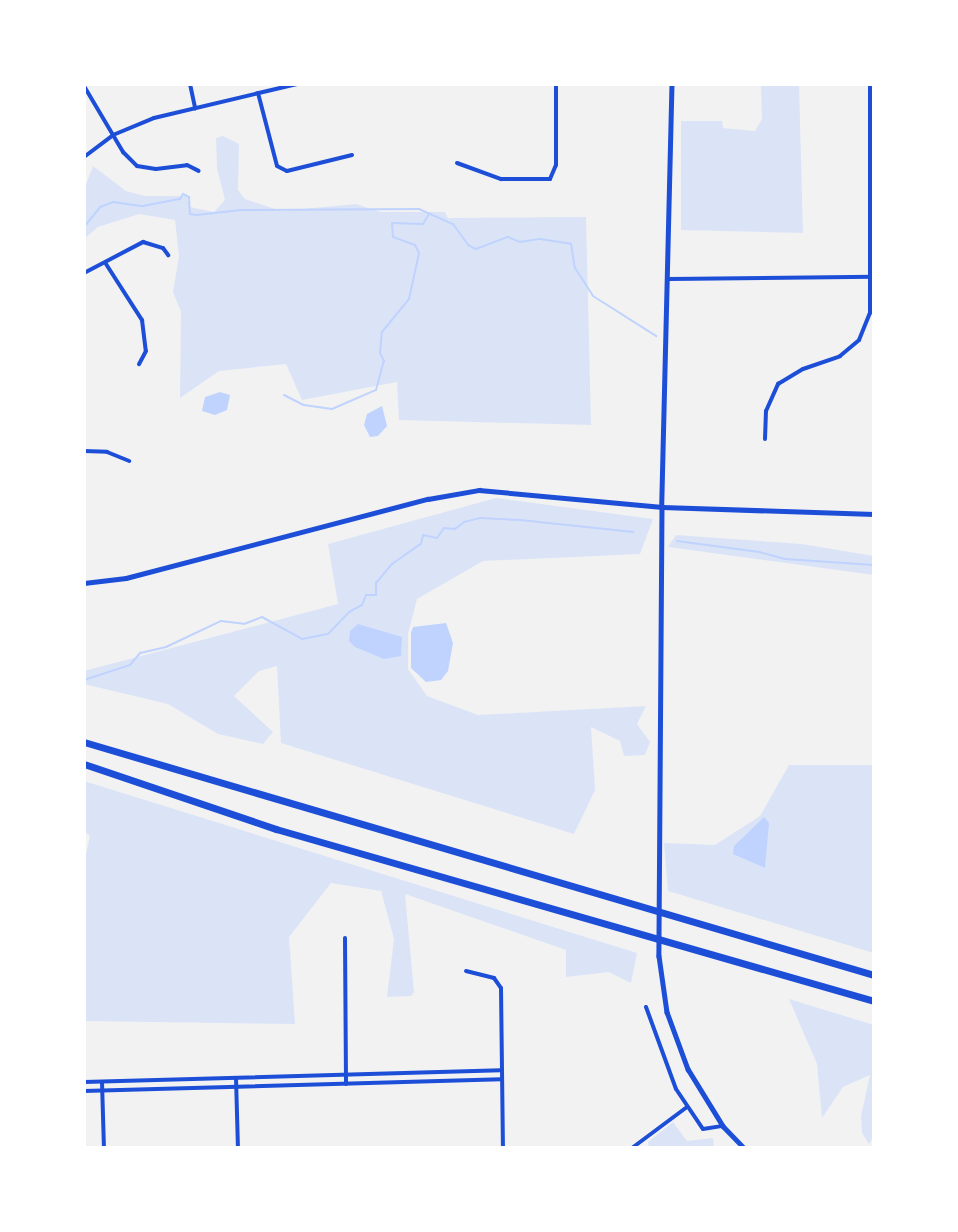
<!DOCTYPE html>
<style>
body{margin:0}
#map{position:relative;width:958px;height:1232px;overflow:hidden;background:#f2f2f2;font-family:"Work Sans",sans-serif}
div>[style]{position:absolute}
.green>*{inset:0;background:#dbe4f7}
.water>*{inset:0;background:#bfd3fe}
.stream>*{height:2px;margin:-1px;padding:0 1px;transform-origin:1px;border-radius:1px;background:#bfd3fe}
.minor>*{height:4px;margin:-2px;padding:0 2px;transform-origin:2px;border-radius:2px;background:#1d4ed8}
.tertiary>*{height:4.5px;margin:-2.25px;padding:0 2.25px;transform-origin:2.25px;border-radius:2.25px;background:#1d4ed8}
.motorway>*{height:7px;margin:-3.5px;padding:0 3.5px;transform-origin:3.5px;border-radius:3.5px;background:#1d4ed8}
span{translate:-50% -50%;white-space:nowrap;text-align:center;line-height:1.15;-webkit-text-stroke:4.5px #fff;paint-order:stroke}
.frame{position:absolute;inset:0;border:86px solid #fff;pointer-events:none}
</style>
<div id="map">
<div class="green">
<i style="clip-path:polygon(761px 84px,799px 84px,803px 233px,681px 230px,681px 121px,722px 121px,723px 128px,755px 131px,762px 119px)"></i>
<i style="clip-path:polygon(223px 136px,239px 144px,238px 190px,245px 199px,281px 211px,356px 204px,381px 212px,445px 212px,448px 218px,586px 217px,591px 425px,399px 420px,397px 382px,302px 400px,286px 364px,219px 371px,180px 398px,181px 312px,173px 292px,179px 256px,175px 220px,139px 214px,98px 227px,84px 239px,84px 190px,93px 166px,126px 191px,145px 196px,187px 196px,190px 207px,214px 212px,225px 200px,217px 168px,216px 138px)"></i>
<i style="clip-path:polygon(496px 498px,653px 519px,640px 554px,483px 561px,417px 599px,408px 634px,408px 669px,427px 696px,478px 715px,646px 706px,637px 724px,650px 742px,645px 755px,624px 756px,620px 741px,591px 727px,595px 790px,574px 834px,281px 743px,277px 666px,259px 671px,234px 696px,273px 732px,263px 744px,218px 734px,168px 704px,84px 684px,84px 671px,338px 604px,328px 544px)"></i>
<i style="clip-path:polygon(676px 535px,802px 544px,874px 556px,874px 575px,668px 547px)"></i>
<i style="clip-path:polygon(789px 765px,874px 765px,874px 953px,668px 891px,664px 843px,715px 845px,760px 816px)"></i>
<i style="clip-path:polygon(84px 781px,637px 953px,631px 983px,609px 972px,566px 977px,566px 950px,405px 894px,414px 992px,411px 996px,387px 997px,394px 939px,381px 891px,331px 883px,289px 937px,295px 1024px,84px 1021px,84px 863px,90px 836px,84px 831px)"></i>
<i style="clip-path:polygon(789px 999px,874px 1025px,874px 1136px,869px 1144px,862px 1133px,861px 1116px,870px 1075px,843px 1087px,822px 1118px,817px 1064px)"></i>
<i style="clip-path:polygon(673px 1122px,687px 1141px,713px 1138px,714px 1148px,649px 1148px,648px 1142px)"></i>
</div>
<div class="water">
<i style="clip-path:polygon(220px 392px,230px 395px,227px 410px,215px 415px,202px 411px,205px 397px)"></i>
<i style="clip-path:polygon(382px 406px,387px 426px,378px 436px,370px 437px,364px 425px,367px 414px)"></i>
<i style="clip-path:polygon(446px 623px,453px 643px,448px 671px,441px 680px,426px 682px,411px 668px,411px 633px,413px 627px)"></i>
<i style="clip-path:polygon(358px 624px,402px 637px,401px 656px,384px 659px,355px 647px,349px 641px,350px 631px)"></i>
<i style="clip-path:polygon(764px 817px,769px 823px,765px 868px,733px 854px,734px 846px)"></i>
</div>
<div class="stream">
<i style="left:84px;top:227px;width:26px;rotate:-51deg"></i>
<i style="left:100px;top:207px;width:14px;rotate:-21deg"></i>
<i style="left:113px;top:202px;width:30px;rotate:8deg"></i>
<i style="left:143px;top:206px;width:38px;rotate:-11deg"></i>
<i style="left:180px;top:199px;width:6px;rotate:-59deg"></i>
<i style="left:183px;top:194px;width:7px;rotate:27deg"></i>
<i style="left:189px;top:197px;width:17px;rotate:87deg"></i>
<i style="left:190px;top:214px;width:7px;rotate:8deg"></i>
<i style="left:197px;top:215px;width:44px;rotate:-6.5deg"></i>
<i style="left:241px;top:210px;width:178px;rotate:-0.3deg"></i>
<i style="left:419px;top:209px;width:37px;rotate:24deg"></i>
<i style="left:453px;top:224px;width:26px;rotate:54deg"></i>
<i style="left:468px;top:245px;width:9px;rotate:27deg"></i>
<i style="left:476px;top:249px;width:34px;rotate:-21deg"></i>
<i style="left:508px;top:237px;width:13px;rotate:23deg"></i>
<i style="left:520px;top:242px;width:20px;rotate:-9deg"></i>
<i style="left:540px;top:239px;width:31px;rotate:9deg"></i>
<i style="left:571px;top:244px;width:24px;rotate:81deg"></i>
<i style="left:575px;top:268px;width:33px;rotate:57deg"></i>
<i style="left:593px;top:296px;width:75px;rotate:32.4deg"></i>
<i style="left:284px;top:395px;width:22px;rotate:27deg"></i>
<i style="left:304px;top:405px;width:28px;rotate:8deg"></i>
<i style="left:332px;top:409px;width:48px;rotate:-23.4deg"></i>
<i style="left:376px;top:390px;width:30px;rotate:-75deg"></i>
<i style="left:384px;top:361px;width:9px;rotate:-117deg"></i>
<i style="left:380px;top:353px;width:21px;rotate:-85deg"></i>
<i style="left:382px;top:332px;width:43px;rotate:-50.7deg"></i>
<i style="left:409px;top:299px;width:47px;rotate:-77.7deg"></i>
<i style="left:419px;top:253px;width:9px;rotate:-117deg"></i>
<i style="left:415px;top:245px;width:23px;rotate:-160deg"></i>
<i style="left:393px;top:237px;width:14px;rotate:-94deg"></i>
<i style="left:392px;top:223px;width:31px;rotate:2deg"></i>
<i style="left:423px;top:224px;width:12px;rotate:-59deg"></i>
<i style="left:677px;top:541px;width:83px;rotate:7.6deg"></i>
<i style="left:759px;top:552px;width:27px;rotate:15deg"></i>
<i style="left:785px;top:559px;width:89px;rotate:3.9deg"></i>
<i style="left:84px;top:680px;width:48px;rotate:-18.1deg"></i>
<i style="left:130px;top:665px;width:16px;rotate:-50deg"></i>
<i style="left:140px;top:653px;width:27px;rotate:-13deg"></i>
<i style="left:166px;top:647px;width:61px;rotate:-25.3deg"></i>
<i style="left:221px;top:621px;width:23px;rotate:7deg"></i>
<i style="left:244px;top:624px;width:19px;rotate:-21deg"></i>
<i style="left:262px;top:617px;width:46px;rotate:28.8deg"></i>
<i style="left:302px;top:639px;width:26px;rotate:-11deg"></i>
<i style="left:328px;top:634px;width:30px;rotate:-46deg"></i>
<i style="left:349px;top:612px;width:15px;rotate:-28deg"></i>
<i style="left:362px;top:605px;width:11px;rotate:-68deg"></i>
<i style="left:366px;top:595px;width:10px"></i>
<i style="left:376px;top:595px;width:12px;rotate:-90deg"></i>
<i style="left:376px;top:583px;width:25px;rotate:-50deg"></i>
<i style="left:392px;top:564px;width:35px;rotate:-35deg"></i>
<i style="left:421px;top:544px;width:9px;rotate:-77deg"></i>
<i style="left:423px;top:535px;width:14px;rotate:12deg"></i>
<i style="left:437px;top:538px;width:12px;rotate:-55deg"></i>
<i style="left:444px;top:528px;width:11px;rotate:5deg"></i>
<i style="left:455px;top:529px;width:11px;rotate:-38deg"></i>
<i style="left:464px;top:522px;width:16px;rotate:-14deg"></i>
<i style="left:480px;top:518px;width:40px;rotate:2.9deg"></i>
<i style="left:520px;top:520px;width:114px;rotate:6.1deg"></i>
</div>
<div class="minor">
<i style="left:190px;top:84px;width:25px;rotate:78deg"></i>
<i style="left:84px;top:86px;width:77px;rotate:59.4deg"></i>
<i style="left:123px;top:152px;width:20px;rotate:45deg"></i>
<i style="left:137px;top:166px;width:19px;rotate:9deg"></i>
<i style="left:156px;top:169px;width:31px;rotate:-7deg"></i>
<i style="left:187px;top:165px;width:13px;rotate:27deg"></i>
<i style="left:258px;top:93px;width:75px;rotate:75.4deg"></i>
<i style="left:277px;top:166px;width:11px;rotate:27deg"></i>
<i style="left:287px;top:171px;width:67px;rotate:-13.8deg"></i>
<i style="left:84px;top:157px;width:36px;rotate:-37deg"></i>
<i style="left:113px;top:135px;width:44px;rotate:-22.5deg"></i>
<i style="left:154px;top:118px;width:147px;rotate:-13.4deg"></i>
<i style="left:457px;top:163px;width:47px;rotate:20deg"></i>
<i style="left:501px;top:179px;width:49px"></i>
<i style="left:550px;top:179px;width:15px;rotate:-67deg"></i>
<i style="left:556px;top:165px;width:81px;rotate:-90deg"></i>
<i style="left:106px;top:264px;width:67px;rotate:57.3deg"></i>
<i style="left:142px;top:320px;width:31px;rotate:83deg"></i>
<i style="left:146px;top:351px;width:15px;rotate:118deg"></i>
<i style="left:84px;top:273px;width:67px;rotate:-27.7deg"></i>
<i style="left:143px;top:242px;width:21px;rotate:17deg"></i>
<i style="left:163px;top:248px;width:9px;rotate:54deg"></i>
<i style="left:669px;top:279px;width:205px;rotate:-0.6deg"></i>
<i style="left:765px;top:439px;width:28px;rotate:-88deg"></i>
<i style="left:766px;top:411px;width:30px;rotate:-66deg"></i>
<i style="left:778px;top:384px;width:29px;rotate:-31deg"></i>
<i style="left:803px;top:369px;width:39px;rotate:-19deg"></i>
<i style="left:840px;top:356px;width:25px;rotate:-40deg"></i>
<i style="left:859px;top:340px;width:29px;rotate:-68deg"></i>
<i style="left:870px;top:313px;width:229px;rotate:-90deg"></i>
<i style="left:84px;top:451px;width:23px;rotate:2deg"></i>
<i style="left:107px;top:452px;width:24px;rotate:22deg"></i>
<i style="left:345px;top:938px;width:146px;rotate:89.6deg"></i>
<i style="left:466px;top:971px;width:29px;rotate:14deg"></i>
<i style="left:494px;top:978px;width:12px;rotate:55deg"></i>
<i style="left:501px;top:988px;width:160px;rotate:89.3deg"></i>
<i style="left:646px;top:1007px;width:87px;rotate:69.9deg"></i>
<i style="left:676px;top:1089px;width:48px;rotate:56deg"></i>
<i style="left:703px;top:1129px;width:20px;rotate:-9deg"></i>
<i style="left:236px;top:1078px;width:70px;rotate:88.4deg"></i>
<i style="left:84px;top:1082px;width:417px;rotate:-1.6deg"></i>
<i style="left:102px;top:1082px;width:66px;rotate:88.3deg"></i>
<i style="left:84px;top:1091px;width:417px;rotate:-1.6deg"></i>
<i style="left:632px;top:1148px;width:69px;rotate:-36.7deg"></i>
</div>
<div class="tertiary">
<i style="left:672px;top:84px;width:423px;rotate:91.4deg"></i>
<i style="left:662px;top:507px;width:449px;rotate:90.4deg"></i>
<i style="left:659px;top:956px;width:57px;rotate:81.9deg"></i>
<i style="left:667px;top:1012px;width:61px;rotate:69.8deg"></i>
<i style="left:688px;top:1069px;width:67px;rotate:58.4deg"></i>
<i style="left:723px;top:1126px;width:30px;rotate:46deg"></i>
<i style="left:84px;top:583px;width:42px;rotate:-6.8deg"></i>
<i style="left:126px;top:578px;width:312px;rotate:-14.7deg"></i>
<i style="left:428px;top:499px;width:52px;rotate:-10deg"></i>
<i style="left:479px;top:490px;width:184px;rotate:5.3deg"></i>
<i style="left:662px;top:507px;width:212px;rotate:1.9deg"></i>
</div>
<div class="motorway">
<i style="left:84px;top:742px;width:824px;rotate:16.43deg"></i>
<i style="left:84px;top:764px;width:203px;rotate:18.7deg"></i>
<i style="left:276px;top:829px;width:622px;rotate:16.05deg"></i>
</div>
<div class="frame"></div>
</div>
